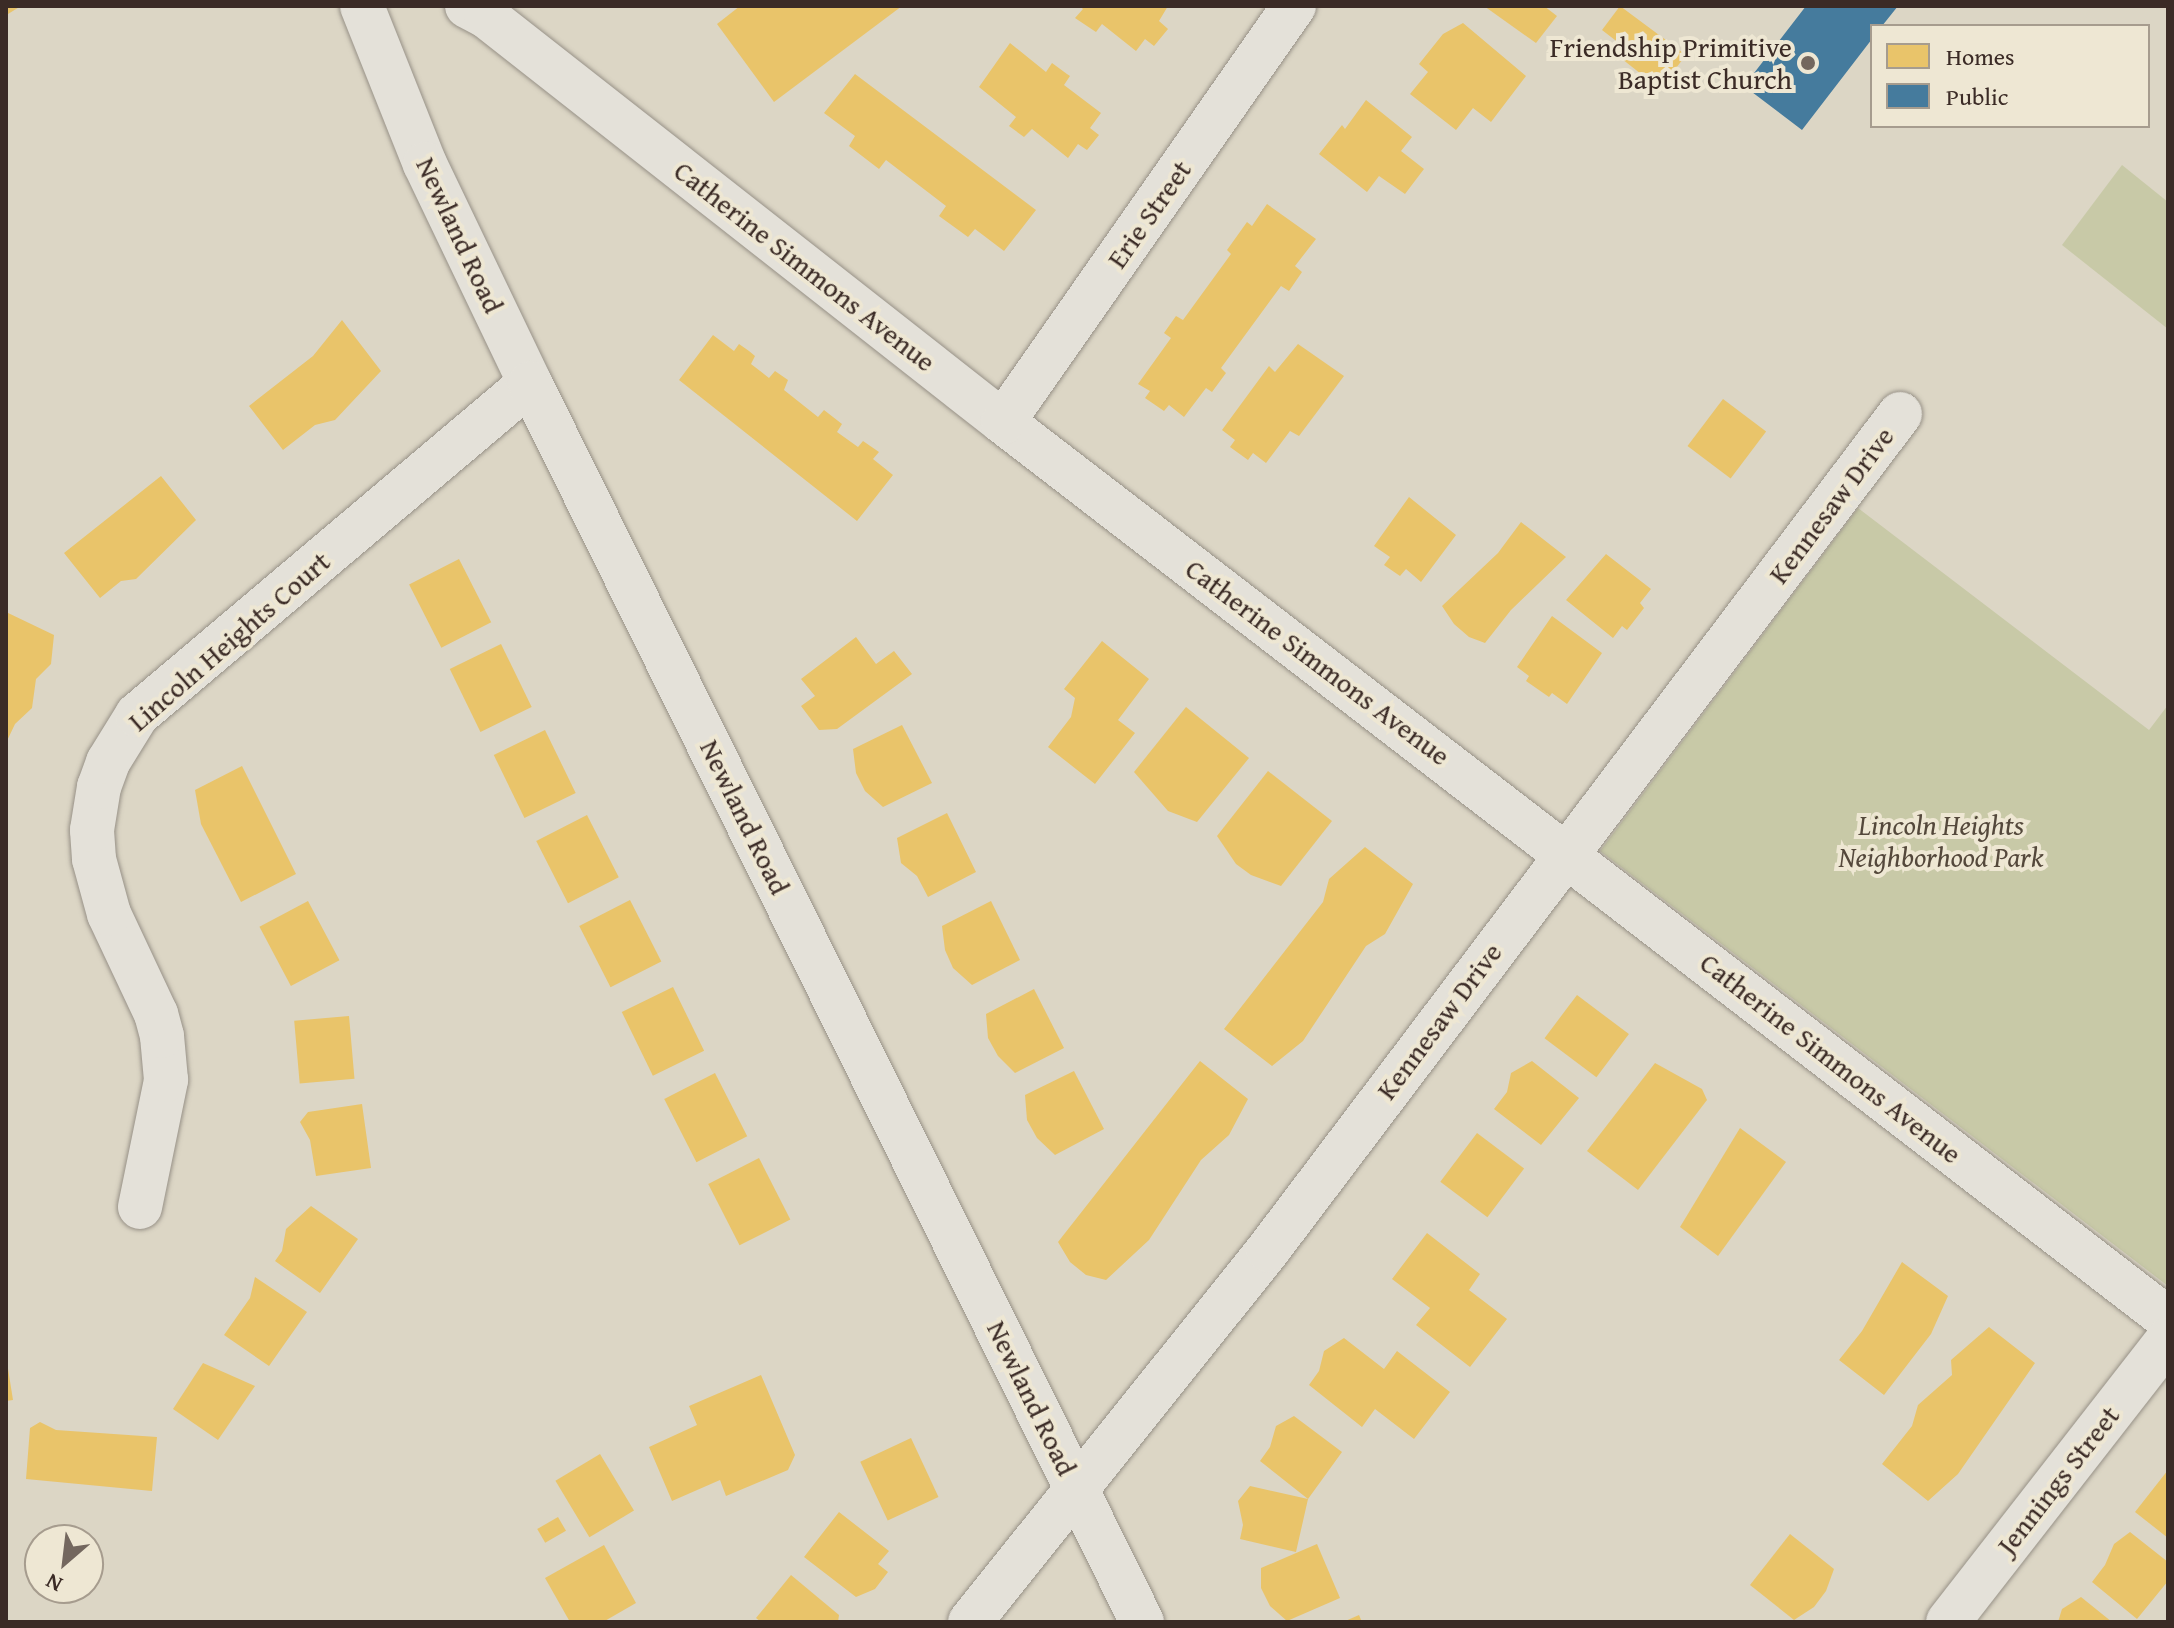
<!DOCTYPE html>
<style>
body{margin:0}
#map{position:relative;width:2174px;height:1628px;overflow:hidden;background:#dcd6c5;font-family:"Gentium Book Plus",serif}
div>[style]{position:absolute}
.green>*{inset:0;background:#c8c9a7}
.homes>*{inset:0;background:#e9c46a;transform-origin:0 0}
.public>*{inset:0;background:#457b9d}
.roads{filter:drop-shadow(0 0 2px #979187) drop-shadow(0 0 2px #979187)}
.minor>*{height:44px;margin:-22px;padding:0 22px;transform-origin:22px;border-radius:22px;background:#e4e1d9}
.tertiary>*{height:44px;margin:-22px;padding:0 22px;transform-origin:22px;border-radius:22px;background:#e4e1d9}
.dots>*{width:22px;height:22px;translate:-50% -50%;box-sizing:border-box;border:4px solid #eee7d3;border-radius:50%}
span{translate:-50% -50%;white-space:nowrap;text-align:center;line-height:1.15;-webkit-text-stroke:8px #eee7d3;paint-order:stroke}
.poi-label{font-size:28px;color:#3b2b26}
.right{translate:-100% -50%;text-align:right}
.street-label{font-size:28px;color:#3b2b26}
.park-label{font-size:28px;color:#54483b;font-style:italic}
.frame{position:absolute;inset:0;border:8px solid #3b2b26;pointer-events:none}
.legend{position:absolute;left:1870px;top:24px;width:280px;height:104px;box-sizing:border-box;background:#eee7d3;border:2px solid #a69c8e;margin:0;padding:10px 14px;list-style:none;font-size:24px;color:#3b2b26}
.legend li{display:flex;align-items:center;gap:16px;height:40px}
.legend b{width:40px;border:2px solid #a69c8e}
.north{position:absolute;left:24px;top:1524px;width:80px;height:80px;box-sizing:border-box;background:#eee7d3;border:2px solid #a69c8e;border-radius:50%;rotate:208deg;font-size:22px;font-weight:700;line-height:32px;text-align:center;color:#3b2b26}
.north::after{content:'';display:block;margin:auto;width:28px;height:36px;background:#73675e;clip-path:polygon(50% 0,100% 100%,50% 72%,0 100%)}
</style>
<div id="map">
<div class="green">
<i style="clip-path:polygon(2122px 165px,2168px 202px,2168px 329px,2062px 245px)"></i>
<i style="clip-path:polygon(1858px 508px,2149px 730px,2168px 705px,2168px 1286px,1600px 851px)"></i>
</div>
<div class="homes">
<i style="clip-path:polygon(6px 6px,21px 6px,8px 14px)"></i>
<i style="clip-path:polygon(740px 6px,902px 6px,774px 102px,717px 24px)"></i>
<i style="clip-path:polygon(1079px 6px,1168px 6px,1159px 21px,1168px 29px,1154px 46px,1145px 39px,1136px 51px,1102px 24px,1096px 32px,1075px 18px,1083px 9px)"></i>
<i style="clip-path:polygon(1484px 6px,1544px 6px,1557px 16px,1536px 43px)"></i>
<i style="clip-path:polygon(1620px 6px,1686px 55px,1660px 89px,1617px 55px,1624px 47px,1602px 30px)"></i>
<i style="clip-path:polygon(1463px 23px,1526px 76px,1491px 122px,1473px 108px,1456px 130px,1410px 94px,1428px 72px,1419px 64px,1443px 34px)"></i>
<i style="clip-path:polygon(1010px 43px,1046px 72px,1052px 63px,1067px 74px,1070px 76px,1064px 85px,1101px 113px,1090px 128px,1099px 135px,1087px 150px,1078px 144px,1068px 158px,1032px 129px,1024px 137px,1009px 126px,1016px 117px,979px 87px)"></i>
<i style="clip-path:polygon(855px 74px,1036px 210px,1004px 251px,975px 229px,968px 237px,939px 216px,946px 206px,886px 160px,879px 169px,849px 146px,855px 136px,824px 113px)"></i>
<i style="clip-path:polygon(1366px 100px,1412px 137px,1401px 151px,1424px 169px,1405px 194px,1379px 176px,1367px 192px,1319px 154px,1342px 125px,1345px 129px)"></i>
<i style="clip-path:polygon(1267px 204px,1316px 239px,1295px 266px,1302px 272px,1289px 291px,1281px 286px,1221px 368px,1226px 373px,1212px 392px,1206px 388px,1184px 417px,1169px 405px,1164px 411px,1145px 398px,1150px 391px,1138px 384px,1171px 338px,1164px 333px,1176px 316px,1183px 320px,1231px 254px,1227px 250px,1247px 222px,1252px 226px)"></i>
<i style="clip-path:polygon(342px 320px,381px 371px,335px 420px,315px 425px,283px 450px,249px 406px,313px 356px)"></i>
<i style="clip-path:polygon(713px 335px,734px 351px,739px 344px,749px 351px,755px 356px,751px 364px,769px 378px,775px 371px,788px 380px,784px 390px,818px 417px,824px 410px,842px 424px,837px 432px,858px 447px,863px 441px,879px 452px,873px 459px,893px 475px,857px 521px,679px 380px)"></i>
<i style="clip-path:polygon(1298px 344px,1344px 376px,1299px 436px,1290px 431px,1266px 463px,1253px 453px,1248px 460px,1230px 447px,1235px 440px,1222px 430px,1269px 366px,1275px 372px)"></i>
<i style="left:1723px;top:399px;width:54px;height:59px;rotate:37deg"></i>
<i style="clip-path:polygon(161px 476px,196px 520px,136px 579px,121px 581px,100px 598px,64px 553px)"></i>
<i style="clip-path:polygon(1409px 497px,1456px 535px,1421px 582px,1406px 569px,1400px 576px,1384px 565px,1390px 557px,1374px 546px)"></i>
<i style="clip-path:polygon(1521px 522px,1566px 557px,1511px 610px,1485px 643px,1469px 637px,1454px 624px,1442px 606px,1498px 553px)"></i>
<i style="clip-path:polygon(1606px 554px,1651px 589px,1640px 603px,1644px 608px,1627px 630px,1622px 626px,1613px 638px,1566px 600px)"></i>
<i style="left:459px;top:559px;width:71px;height:56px;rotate:63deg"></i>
<i style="clip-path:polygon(6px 612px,54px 635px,51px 664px,36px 679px,32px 708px,15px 724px,6px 743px)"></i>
<i style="clip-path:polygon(1552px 616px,1602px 653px,1567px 704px,1552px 693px,1549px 697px,1526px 681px,1529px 676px,1517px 667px)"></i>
<i style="clip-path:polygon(856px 637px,876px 664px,894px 651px,912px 674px,837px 729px,819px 730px,801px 706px,815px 696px,801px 679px)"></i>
<i style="clip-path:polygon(1102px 641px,1149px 679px,1118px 720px,1135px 733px,1095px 784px,1048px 747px,1071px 717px,1075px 698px,1064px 689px)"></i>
<i style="left:501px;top:644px;width:70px;height:57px;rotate:64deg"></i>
<i style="clip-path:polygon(1186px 707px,1249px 758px,1197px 822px,1168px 811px,1134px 772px)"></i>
<i style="clip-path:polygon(902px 725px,932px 783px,883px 807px,865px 791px,856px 773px,853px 749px)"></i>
<i style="left:545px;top:730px;width:70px;height:57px;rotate:64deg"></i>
<i style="clip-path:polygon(242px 766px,296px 874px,241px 902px,201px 824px,195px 790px)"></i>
<i style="clip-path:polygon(1268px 771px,1332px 821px,1281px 886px,1251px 875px,1236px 864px,1217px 836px)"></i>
<i style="clip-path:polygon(947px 813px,976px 872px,928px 897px,917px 876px,901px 863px,897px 838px)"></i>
<i style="left:587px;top:815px;width:70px;height:57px;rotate:63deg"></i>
<i style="clip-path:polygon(1365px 847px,1413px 884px,1385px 934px,1366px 946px,1303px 1041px,1272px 1066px,1224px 1029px,1323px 902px,1329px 879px)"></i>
<i style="left:630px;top:900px;width:69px;height:57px;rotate:63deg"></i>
<i style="left:308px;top:901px;width:67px;height:55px;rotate:62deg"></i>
<i style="clip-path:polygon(991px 901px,1020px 960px,972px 985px,953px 968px,945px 950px,942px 926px)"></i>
<i style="left:673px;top:987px;width:71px;height:57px;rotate:64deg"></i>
<i style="clip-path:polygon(1034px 989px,1064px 1048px,1015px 1073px,998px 1056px,988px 1038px,986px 1014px)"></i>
<i style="left:1577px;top:995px;width:65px;height:54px;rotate:37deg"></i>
<i style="left:349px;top:1016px;width:63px;height:55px;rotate:85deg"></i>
<i style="clip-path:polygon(1200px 1061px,1248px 1099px,1229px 1135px,1201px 1160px,1149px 1240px,1106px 1280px,1086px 1275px,1070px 1262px,1058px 1242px)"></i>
<i style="clip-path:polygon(1532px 1061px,1579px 1098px,1541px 1145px,1494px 1109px,1507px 1092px,1511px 1073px)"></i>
<i style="clip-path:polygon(1655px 1063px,1702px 1089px,1707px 1100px,1638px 1190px,1587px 1151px)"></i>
<i style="clip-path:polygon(1074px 1071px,1104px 1129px,1055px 1155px,1037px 1138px,1027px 1120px,1025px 1095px)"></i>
<i style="left:715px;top:1073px;width:71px;height:57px;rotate:63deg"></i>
<i style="clip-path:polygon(362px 1104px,371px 1168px,316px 1176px,310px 1140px,300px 1122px,308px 1112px)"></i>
<i style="clip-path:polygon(1740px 1128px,1786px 1162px,1718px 1256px,1680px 1227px)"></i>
<i style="left:1477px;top:1133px;width:59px;height:61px;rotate:37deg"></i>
<i style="left:759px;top:1158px;width:69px;height:57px;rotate:63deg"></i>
<i style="clip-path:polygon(311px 1206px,358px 1239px,320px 1293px,275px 1261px,282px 1251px,286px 1229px)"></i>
<i style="clip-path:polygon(1427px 1233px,1480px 1274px,1469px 1290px,1507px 1319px,1470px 1367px,1416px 1325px,1430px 1308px,1392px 1279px)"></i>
<i style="clip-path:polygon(1902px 1262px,1948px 1296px,1931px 1334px,1884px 1395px,1839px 1360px,1862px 1331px)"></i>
<i style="clip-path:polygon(255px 1277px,307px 1312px,269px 1366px,224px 1335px,250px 1298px)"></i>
<i style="clip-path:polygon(1989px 1327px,2035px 1363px,1958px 1474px,1928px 1501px,1882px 1464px,1912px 1426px,1918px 1405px,1952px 1375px,1951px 1360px)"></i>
<i style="clip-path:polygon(1344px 1338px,1384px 1369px,1397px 1351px,1450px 1392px,1414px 1439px,1375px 1409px,1362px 1427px,1309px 1385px,1319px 1371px,1324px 1351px)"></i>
<i style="clip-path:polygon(6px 1356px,13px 1400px,6px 1401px)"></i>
<i style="clip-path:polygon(203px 1363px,255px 1386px,218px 1440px,173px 1409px)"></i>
<i style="clip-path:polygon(761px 1375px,795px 1455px,788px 1470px,726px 1496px,720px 1480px,672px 1501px,649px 1447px,697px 1425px,689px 1406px)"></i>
<i style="clip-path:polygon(1294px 1416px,1342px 1452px,1308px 1499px,1260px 1461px,1270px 1447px,1276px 1426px)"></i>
<i style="clip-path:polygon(40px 1422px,56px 1430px,157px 1437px,152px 1491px,26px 1479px,30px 1428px)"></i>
<i style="left:911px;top:1438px;width:65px;height:56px;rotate:65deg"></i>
<i style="left:600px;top:1454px;width:66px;height:52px;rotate:59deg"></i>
<i style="clip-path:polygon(2168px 1470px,2168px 1538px,2135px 1512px)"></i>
<i style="clip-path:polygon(1250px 1486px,1308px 1499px,1296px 1552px,1240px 1539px,1243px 1525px,1238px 1501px)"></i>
<i style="clip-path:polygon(839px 1512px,889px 1551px,878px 1564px,888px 1572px,875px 1589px,856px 1597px,804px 1557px)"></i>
<i style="left:558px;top:1517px;width:16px;height:24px;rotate:60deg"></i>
<i style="clip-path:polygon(2130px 1532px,2168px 1562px,2168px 1581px,2137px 1619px,2092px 1582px,2105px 1565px,2114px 1544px)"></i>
<i style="clip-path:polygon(1790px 1534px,1834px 1569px,1826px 1591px,1814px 1607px,1794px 1620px,1750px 1585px)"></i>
<i style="clip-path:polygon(1317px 1544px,1340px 1598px,1287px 1621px,1270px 1606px,1261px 1588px,1261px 1568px)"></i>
<i style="clip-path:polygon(604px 1545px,636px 1603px,603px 1622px,570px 1622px,545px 1578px)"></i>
<i style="clip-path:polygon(791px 1575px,839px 1615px,838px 1622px,761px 1622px,756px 1618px)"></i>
<i style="clip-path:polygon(2081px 1597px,2112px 1622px,2058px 1622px,2062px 1609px)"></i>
<i style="clip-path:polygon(1359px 1615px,1362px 1622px,1343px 1622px)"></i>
</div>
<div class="public">
<i style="clip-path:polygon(1806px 6px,1898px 6px,1882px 26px,1872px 26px,1872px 39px,1802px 130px,1744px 86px)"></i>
</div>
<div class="roads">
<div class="minor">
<i style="left:467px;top:6px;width:21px;rotate:28deg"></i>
<i style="left:486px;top:16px;width:657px;rotate:38.14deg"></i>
<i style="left:1003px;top:422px;width:1470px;rotate:37.59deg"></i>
<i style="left:1003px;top:422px;width:508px;rotate:-55.03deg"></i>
<i style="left:140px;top:1207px;width:130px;rotate:-78.4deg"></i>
<i style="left:166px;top:1080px;width:44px;rotate:-95.2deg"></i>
<i style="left:162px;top:1036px;width:23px;rotate:-105deg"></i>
<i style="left:156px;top:1014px;width:110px;rotate:-115.2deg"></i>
<i style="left:109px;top:914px;width:57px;rotate:-105.3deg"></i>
<i style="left:94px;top:859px;width:29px;rotate:-94deg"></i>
<i style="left:92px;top:830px;width:44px;rotate:-80.8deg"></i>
<i style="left:99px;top:787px;width:27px;rotate:-70deg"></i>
<i style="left:108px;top:762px;width:55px;rotate:-58.3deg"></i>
<i style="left:137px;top:715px;width:514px;rotate:-40.19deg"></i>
<i style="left:970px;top:1622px;width:477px;rotate:-51.3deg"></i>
<i style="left:1268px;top:1250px;width:1048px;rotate:-52.91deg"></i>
<i style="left:1948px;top:1622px;width:358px;rotate:-52.1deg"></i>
</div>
<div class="tertiary">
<i style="left:362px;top:6px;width:170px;rotate:68.3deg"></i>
<i style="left:425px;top:164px;width:243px;rotate:64.4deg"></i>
<i style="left:530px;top:383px;width:1382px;rotate:63.71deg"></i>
</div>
</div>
<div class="dots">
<i style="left:1808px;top:63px;background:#73675e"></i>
</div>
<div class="poi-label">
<span class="right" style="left:1792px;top:63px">Friendship Primitive<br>Baptist Church</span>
</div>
<div class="street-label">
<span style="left:1149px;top:214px;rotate:-55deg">Erie Street</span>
<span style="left:460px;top:235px;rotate:65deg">Newland Road</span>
<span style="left:805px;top:266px;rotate:38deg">Catherine Simmons Avenue</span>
<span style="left:1831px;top:505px;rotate:-53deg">Kennesaw Drive</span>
<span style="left:229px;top:641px;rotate:-41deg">Lincoln Heights Court</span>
<span style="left:1318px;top:662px;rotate:37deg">Catherine Simmons Avenue</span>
<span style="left:745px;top:817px;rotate:64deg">Newland Road</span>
<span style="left:1439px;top:1021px;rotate:-53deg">Kennesaw Drive</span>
<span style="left:1831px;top:1058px;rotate:38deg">Catherine Simmons Avenue</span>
<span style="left:1032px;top:1398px;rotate:64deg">Newland Road</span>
<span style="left:2058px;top:1480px;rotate:-52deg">Jennings Street</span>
</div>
<div class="park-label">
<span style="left:1941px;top:841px">Lincoln Heights<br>Neighborhood Park</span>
</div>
<div class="frame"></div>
<ul class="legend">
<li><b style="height:22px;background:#e9c46a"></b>Homes</li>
<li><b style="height:22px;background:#457b9d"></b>Public</li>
</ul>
<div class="north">N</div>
</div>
